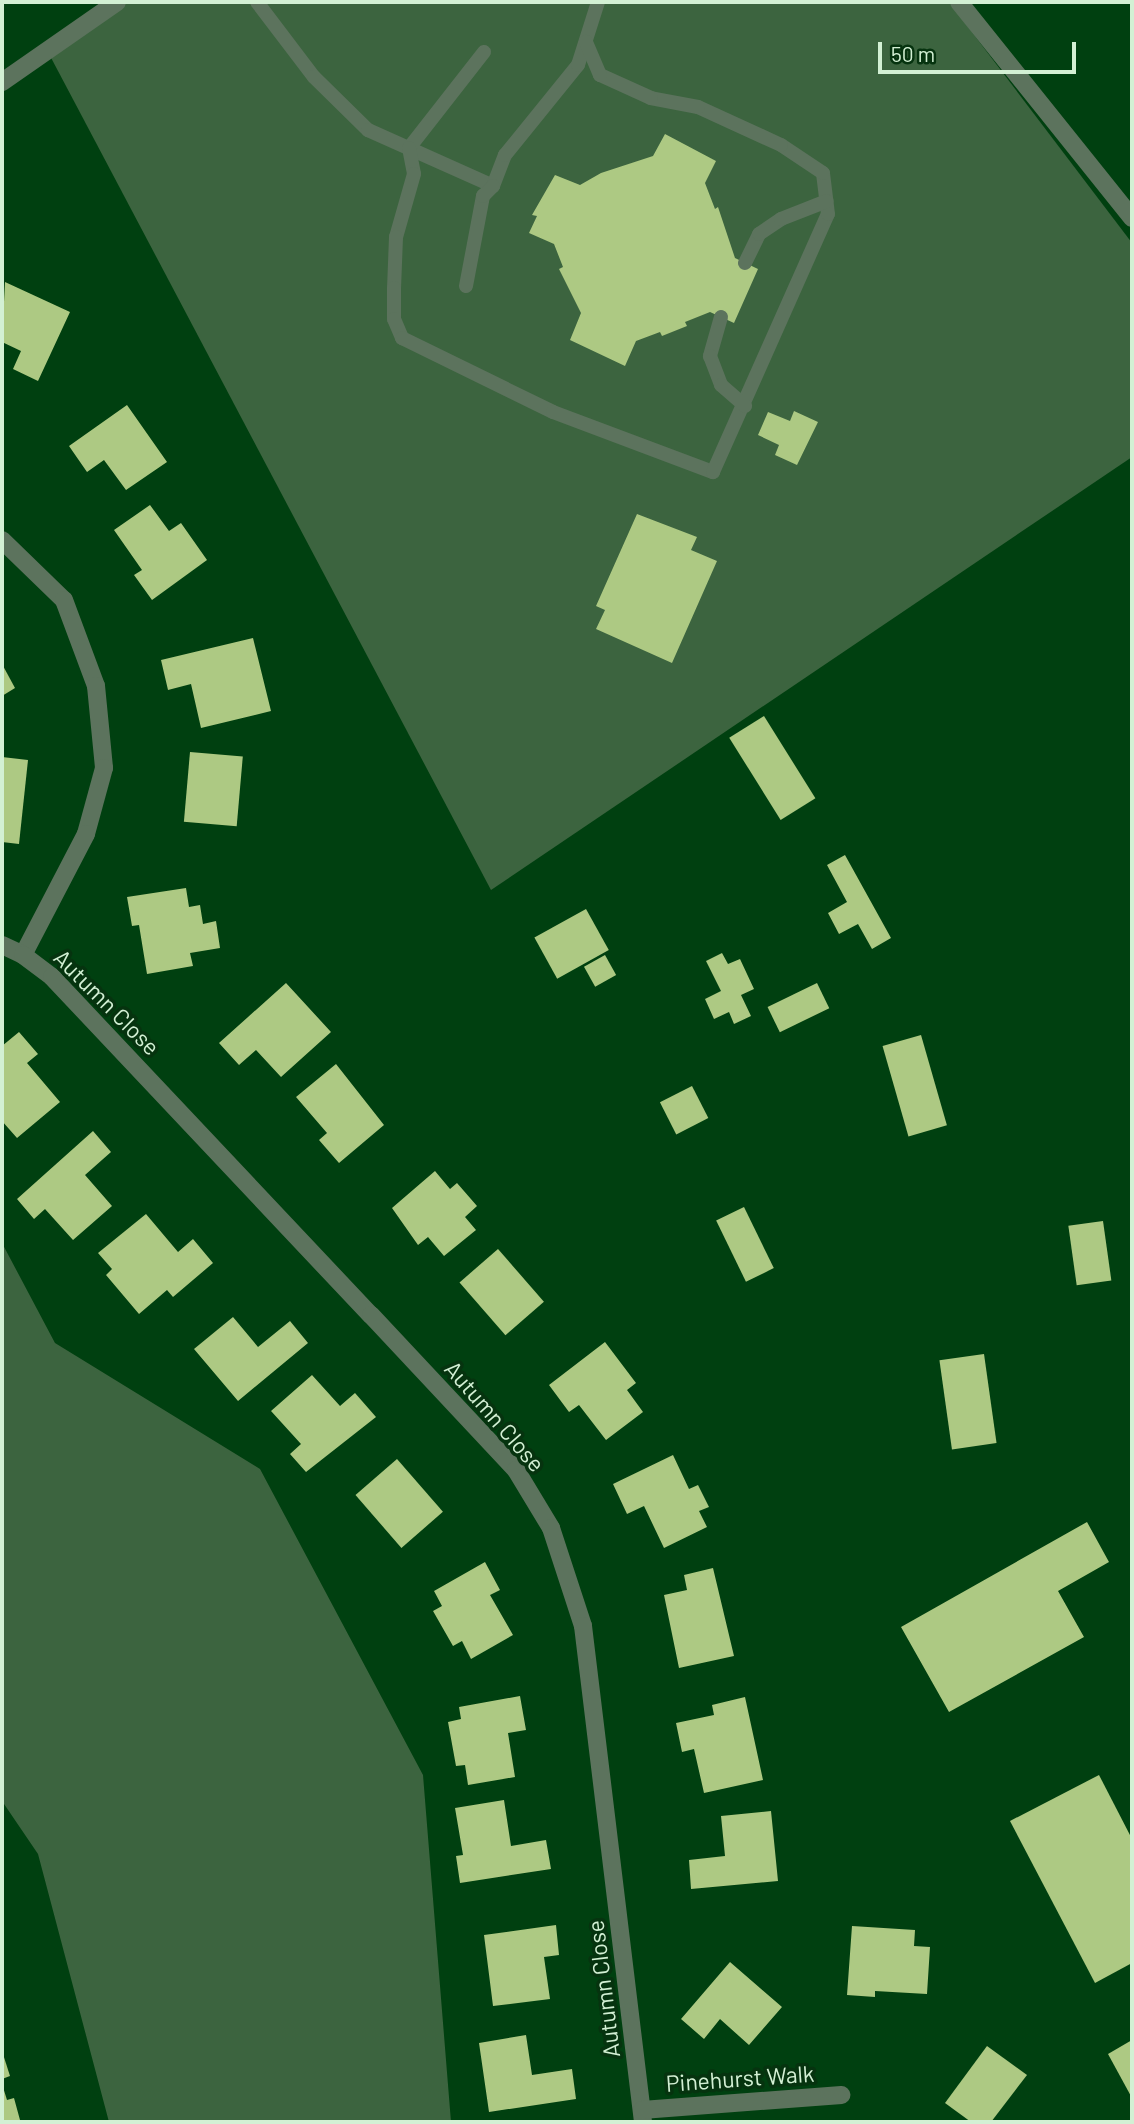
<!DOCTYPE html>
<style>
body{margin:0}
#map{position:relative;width:1134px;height:2124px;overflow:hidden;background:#004010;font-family:Barlow,sans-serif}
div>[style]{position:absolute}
.green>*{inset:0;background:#3c643f}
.building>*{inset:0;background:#adc983;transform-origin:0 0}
.service>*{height:14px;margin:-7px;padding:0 7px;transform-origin:7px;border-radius:7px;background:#5c735d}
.minor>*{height:18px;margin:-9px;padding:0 9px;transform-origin:9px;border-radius:9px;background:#5c735d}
.tertiary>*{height:18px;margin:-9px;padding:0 9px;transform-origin:9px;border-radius:9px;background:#5c735d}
span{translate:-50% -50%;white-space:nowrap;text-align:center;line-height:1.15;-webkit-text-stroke:7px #06330f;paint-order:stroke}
.street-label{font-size:23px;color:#d3f0d4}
.frame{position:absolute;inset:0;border:4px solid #d3f0d4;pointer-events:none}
.scale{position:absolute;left:878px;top:42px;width:198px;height:32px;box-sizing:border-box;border:4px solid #d3f0d4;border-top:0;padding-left:9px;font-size:21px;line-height:24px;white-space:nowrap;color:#d3f0d4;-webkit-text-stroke:5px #06330f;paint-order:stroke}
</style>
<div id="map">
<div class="green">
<i style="clip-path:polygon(115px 2px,949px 2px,1132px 243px,1132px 457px,491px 890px,48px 52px)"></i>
<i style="clip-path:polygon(2px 1243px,55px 1343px,260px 1469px,423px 1775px,451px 2122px,109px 2122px,38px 1854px,2px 1801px)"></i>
</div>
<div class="building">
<i style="clip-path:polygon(665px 134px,716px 161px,705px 183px,715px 209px,718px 207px,735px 258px,758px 269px,734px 323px,710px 312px,685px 322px,687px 326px,662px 336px,660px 332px,636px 341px,625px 366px,570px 340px,581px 313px,559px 269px,563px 267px,554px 244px,529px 233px,537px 216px,532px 215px,555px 175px,580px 185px,601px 173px,653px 156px)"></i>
<i style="clip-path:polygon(5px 282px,70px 312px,38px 381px,13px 369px,21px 351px,2px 342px)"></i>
<i style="clip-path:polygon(127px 405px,167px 462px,126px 490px,104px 460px,87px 472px,69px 446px)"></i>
<i style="clip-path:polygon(794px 411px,818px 422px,797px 465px,775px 455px,779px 445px,758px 435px,768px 412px,790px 421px)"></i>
<i style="clip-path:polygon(150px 505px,169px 531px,181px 523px,207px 560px,152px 600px,134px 575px,142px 570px,114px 530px)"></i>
<i style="clip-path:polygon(637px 514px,697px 537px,691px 550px,717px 561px,672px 663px,596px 629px,605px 610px,596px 606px)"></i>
<i style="clip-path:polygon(253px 638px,271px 711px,201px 728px,191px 684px,168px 690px,161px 660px)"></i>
<i style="clip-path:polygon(2px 664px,15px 688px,2px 696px)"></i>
<i style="left:764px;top:716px;width:97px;height:41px;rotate:58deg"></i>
<i style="left:190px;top:752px;width:53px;height:70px;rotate:5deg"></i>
<i style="clip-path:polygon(2px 757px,28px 760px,19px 844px,2px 842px)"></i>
<i style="clip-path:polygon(845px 855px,891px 938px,872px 949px,858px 924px,839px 934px,828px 913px,847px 902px,827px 865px)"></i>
<i style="clip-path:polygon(186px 888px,189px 907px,200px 905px,203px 924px,216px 921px,220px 948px,190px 953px,193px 966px,147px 974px,139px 925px,132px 926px,127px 897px)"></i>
<i style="left:586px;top:909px;width:47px;height:59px;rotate:61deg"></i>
<i style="clip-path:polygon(722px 953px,728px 964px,740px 959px,754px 989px,741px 995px,751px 1016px,734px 1024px,729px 1012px,714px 1019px,705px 999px,721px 991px,706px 961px)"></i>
<i style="left:605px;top:955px;width:23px;height:24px;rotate:61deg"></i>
<i style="clip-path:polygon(286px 983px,331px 1032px,281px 1077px,256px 1050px,239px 1065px,219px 1043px)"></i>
<i style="left:817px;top:983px;width:28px;height:55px;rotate:64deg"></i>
<i style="clip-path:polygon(19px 1032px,38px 1054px,27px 1063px,60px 1102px,17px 1138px,2px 1121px,2px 1046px)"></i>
<i style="left:921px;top:1035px;width:94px;height:40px;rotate:74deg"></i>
<i style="clip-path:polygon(336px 1064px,384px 1125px,339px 1163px,319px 1140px,327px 1133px,296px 1097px)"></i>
<i style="left:692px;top:1086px;width:36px;height:36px;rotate:63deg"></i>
<i style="clip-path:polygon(93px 1131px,111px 1152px,85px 1175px,112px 1206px,73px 1240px,45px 1209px,34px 1219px,17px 1199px)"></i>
<i style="clip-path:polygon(435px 1171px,450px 1189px,457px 1183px,477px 1206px,465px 1217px,476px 1230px,444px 1256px,428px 1237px,418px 1245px,392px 1208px)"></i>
<i style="left:744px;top:1207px;width:68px;height:31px;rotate:64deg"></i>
<i style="clip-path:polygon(146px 1214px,178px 1252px,193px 1239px,213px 1263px,173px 1297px,167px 1290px,139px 1314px,106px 1275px,112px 1269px,98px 1253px)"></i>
<i style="left:1103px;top:1221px;width:60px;height:35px;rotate:82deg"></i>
<i style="left:498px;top:1249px;width:70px;height:51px;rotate:49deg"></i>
<i style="clip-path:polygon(233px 1317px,258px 1347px,290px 1321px,308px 1343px,238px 1401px,194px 1349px)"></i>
<i style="clip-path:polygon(605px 1342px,636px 1383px,627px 1390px,643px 1412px,606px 1440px,579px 1405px,569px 1412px,549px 1385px)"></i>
<i style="left:984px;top:1354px;width:90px;height:45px;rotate:82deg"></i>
<i style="clip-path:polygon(312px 1375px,340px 1406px,355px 1393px,376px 1417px,306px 1472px,290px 1454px,301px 1444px,271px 1411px)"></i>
<i style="clip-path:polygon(673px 1455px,689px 1489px,698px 1485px,709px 1507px,699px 1511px,707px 1527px,664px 1548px,644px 1506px,627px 1514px,613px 1484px)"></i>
<i style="left:397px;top:1459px;width:70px;height:55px;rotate:49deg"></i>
<i style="clip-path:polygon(1087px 1522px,1109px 1562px,1058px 1591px,1084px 1637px,949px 1712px,901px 1627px)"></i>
<i style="clip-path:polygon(485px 1562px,500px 1590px,490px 1595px,513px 1635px,471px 1659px,462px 1641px,453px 1646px,433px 1611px,442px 1606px,434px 1591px)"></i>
<i style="clip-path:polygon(713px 1568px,734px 1656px,679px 1668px,664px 1595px,687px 1590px,684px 1575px)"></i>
<i style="clip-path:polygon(520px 1696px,526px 1730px,508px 1733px,515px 1777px,468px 1785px,465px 1765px,456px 1766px,448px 1722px,461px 1719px,459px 1707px)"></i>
<i style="clip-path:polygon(745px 1697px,763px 1780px,704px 1793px,694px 1749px,682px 1752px,676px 1723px,714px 1715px,712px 1705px)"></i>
<i style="clip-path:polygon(1099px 1775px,1132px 1839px,1132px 1963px,1095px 1983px,1010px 1821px)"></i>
<i style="clip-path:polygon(504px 1800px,511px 1846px,546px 1840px,551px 1869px,460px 1883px,456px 1856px,463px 1855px,455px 1808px)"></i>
<i style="clip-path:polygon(771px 1811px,778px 1881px,691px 1889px,689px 1860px,725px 1856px,721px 1816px)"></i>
<i style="clip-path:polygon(556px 1925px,559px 1955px,544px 1957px,550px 1999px,493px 2006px,484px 1935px)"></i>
<i style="clip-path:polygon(852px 1926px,915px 1930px,914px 1946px,930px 1947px,927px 1994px,875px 1991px,875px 1997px,847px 1995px)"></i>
<i style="clip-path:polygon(730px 1962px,782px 2007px,749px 2045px,720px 2019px,704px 2039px,681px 2019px)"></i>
<i style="clip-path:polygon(526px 2035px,532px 2075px,572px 2069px,576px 2099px,489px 2112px,479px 2043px)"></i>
<i style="clip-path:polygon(1132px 2040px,1132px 2098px,1108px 2054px)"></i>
<i style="clip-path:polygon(987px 2046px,1027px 2075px,991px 2122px,971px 2122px,945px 2103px)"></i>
<i style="clip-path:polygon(2px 2051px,10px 2076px,2px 2079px)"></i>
<i style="clip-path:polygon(2px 2084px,7px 2100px,14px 2098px,20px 2120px,2px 2122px)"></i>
</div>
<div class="service">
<i style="left:257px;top:2px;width:94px;rotate:52.8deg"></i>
<i style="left:314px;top:77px;width:76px;rotate:44.5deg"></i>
<i style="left:368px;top:130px;width:137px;rotate:24.1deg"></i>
<i style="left:493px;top:186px;width:33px;rotate:-69deg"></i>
<i style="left:505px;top:155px;width:116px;rotate:-51deg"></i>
<i style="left:578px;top:65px;width:66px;rotate:-72.4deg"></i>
<i style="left:484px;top:52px;width:122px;rotate:128deg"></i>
<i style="left:409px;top:148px;width:26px;rotate:79deg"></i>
<i style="left:414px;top:174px;width:66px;rotate:105.9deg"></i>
<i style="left:396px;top:237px;width:51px;rotate:92.2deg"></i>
<i style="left:394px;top:288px;width:31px;rotate:90deg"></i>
<i style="left:394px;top:319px;width:21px;rotate:67deg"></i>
<i style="left:402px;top:338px;width:168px;rotate:26.1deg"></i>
<i style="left:553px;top:412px;width:171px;rotate:20.6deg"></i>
<i style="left:713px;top:472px;width:282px;rotate:-66deg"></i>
<i style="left:828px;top:214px;width:41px;rotate:-97deg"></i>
<i style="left:823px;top:173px;width:50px;rotate:-146.3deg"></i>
<i style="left:781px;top:145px;width:91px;rotate:-155.4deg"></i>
<i style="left:698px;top:107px;width:48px;rotate:-169.2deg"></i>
<i style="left:651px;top:98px;width:56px;rotate:-155.7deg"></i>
<i style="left:600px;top:75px;width:36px;rotate:-113deg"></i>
<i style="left:745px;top:263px;width:32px;rotate:-64deg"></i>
<i style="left:759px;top:234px;width:27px;rotate:-34deg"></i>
<i style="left:781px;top:219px;width:49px;rotate:-21.4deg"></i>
<i style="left:466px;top:286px;width:92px;rotate:-79.3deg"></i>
<i style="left:483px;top:196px;width:14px;rotate:-45deg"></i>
<i style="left:721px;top:317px;width:41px;rotate:105.8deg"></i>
<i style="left:710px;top:356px;width:31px;rotate:69deg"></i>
<i style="left:721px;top:385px;width:32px;rotate:41deg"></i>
</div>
<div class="minor">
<i style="left:959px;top:2px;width:277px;rotate:51.3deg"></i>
<i style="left:2px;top:540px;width:86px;rotate:44.1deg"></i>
<i style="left:64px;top:600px;width:92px;rotate:69.6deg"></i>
<i style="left:96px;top:686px;width:82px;rotate:84.4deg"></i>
<i style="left:104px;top:768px;width:68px;rotate:105.3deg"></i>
<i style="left:86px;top:834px;width:136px;rotate:117.5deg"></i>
<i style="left:2px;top:945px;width:23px;rotate:25deg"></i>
<i style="left:23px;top:955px;width:36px;rotate:37deg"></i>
<i style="left:52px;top:977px;width:465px;rotate:46.7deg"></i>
<i style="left:371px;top:1315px;width:212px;rotate:46.9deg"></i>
<i style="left:516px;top:1470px;width:68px;rotate:58.9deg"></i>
<i style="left:551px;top:1528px;width:103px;rotate:71.9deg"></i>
<i style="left:583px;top:1626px;width:500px;rotate:83.1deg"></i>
<i style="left:642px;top:2110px;width:200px;rotate:-4.3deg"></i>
</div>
<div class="tertiary">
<i style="left:2px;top:82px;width:140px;rotate:-34.8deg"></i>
</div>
<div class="street-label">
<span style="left:107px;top:1002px;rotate:45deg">Autumn Close</span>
<span style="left:495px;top:1416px;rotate:49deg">Autumn Close</span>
<span style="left:603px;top:1989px;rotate:-97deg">Autumn Close</span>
<span style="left:740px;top:2078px;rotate:-4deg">Pinehurst Walk</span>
</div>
<div class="frame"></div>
<div class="scale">50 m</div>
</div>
